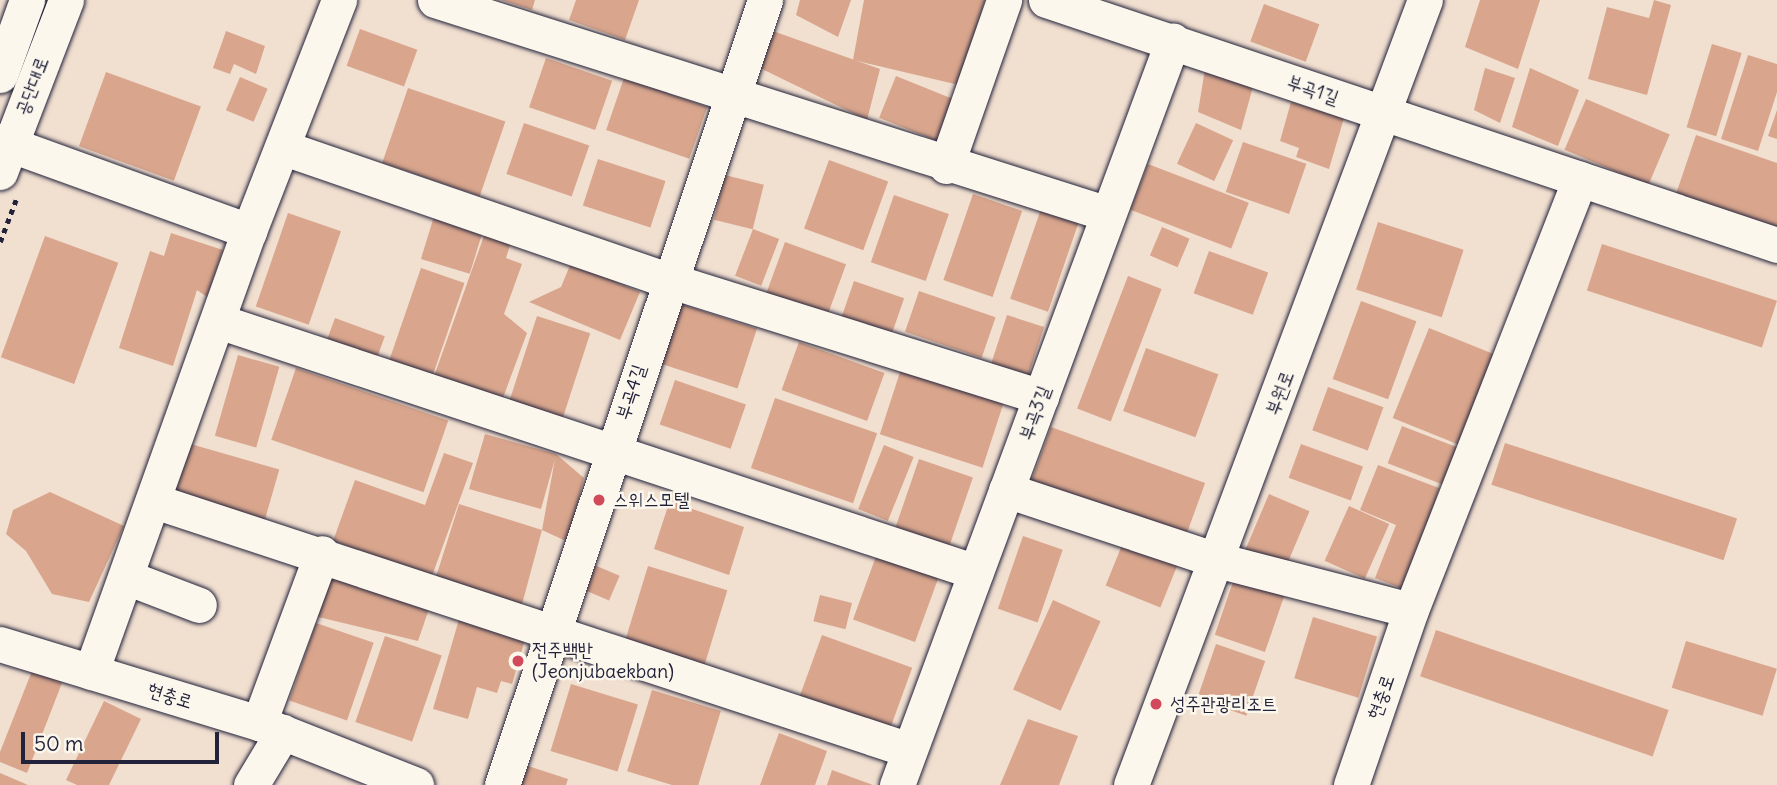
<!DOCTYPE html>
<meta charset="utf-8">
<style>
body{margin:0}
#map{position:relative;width:1777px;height:785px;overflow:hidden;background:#f1dfd0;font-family:Delius,"Poor Story",sans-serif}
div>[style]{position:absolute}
.building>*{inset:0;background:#d9a68d;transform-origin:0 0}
.path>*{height:4.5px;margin-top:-2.25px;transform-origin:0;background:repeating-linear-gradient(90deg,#22223b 0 5px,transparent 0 10px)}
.roads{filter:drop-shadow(0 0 2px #22223b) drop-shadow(0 0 2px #22223b)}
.minor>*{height:35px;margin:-17.5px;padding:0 17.5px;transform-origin:17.5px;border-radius:17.5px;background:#fbf7ec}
.dots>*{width:19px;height:19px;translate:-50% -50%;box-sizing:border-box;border:4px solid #fbf7ec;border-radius:50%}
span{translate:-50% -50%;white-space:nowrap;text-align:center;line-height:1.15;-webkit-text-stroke:5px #fbf7ec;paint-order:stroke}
.street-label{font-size:19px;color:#22223b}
.poi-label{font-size:19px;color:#22223b}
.left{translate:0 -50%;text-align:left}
.scale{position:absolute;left:21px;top:732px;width:198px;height:32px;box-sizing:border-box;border:4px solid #22223b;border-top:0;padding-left:9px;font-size:21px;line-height:24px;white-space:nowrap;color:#22223b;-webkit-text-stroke:5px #fbf7ec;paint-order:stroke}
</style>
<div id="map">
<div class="building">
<i style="clip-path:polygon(501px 0,535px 0,532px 10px)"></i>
<i style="clip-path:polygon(576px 0,639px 0,625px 40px,569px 20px)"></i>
<i style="clip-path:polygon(800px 0,851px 0,838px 37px,796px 15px)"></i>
<i style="clip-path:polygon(864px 0,985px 0,959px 85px,853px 60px)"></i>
<i style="clip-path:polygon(1480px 0,1540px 0,1518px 69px,1465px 47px)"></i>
<i style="clip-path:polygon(1654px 0,1671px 5px,1647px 95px,1588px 79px,1607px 7px,1649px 18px)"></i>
<i style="left:1264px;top:4px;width:59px;height:40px;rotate:20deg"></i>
<i style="left:360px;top:29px;width:61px;height:39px;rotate:20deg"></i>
<i style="clip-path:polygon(770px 30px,880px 69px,867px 120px,758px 67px)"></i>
<i style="clip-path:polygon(226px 31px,265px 46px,256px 74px,234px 64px,230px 74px,213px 68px)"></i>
<i style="left:1712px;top:44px;width:31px;height:87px;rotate:17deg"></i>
<i style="clip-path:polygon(1748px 55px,1777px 64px,1777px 92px,1758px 151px,1721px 139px)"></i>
<i style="left:546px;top:58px;width:70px;height:52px;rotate:19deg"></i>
<i style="clip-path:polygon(1206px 63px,1254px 83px,1241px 130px,1198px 112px)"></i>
<i style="clip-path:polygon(1485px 68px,1515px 78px,1500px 123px,1474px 110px)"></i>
<i style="clip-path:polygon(1530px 68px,1579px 90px,1558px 146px,1512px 127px)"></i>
<i style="left:106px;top:72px;width:101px;height:79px;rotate:20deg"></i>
<i style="left:896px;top:76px;width:62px;height:45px;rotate:22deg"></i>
<i style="left:240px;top:77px;width:30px;height:36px;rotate:23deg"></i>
<i style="left:624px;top:78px;width:88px;height:55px;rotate:19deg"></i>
<i style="left:408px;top:88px;width:103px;height:79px;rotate:19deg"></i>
<i style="left:1586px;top:99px;width:91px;height:55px;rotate:23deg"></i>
<i style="clip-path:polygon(1291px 102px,1344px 118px,1329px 169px,1296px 157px,1299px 148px,1280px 141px)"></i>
<i style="clip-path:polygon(1777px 110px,1777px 139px,1768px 136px)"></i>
<i style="left:524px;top:123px;width:69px;height:54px;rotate:19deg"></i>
<i style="left:1196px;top:123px;width:41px;height:45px;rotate:25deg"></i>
<i style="clip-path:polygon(1696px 135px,1777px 163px,1777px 229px,1676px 194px)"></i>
<i style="left:1243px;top:142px;width:67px;height:53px;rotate:19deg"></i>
<i style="left:598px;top:159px;width:71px;height:49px;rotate:18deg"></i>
<i style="left:829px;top:160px;width:63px;height:73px;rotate:20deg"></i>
<i style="left:1148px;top:164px;width:108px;height:49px;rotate:21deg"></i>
<i style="left:725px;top:175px;width:40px;height:46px;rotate:14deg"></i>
<i style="left:973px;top:194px;width:52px;height:91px;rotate:19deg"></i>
<i style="left:894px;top:195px;width:58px;height:71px;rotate:19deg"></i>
<i style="left:1042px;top:206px;width:40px;height:98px;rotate:19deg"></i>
<i style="left:288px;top:213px;width:56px;height:99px;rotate:19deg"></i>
<i style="left:435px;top:213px;width:51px;height:48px;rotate:17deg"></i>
<i style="left:1378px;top:222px;width:90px;height:71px;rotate:18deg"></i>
<i style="left:1162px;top:227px;width:30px;height:31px;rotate:23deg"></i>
<i style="left:753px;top:229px;width:28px;height:50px;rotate:21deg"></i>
<i style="clip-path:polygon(171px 233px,223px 250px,207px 297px,197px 290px,173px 366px,119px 348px,150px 251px,164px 256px)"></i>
<i style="clip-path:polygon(485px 233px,511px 242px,506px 258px,522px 264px,504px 314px,527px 333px,500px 406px,432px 382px)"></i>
<i style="left:45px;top:236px;width:78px;height:129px;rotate:20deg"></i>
<i style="left:785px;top:242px;width:65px;height:54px;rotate:20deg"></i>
<i style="left:1602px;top:244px;width:184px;height:49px;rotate:18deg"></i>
<i style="left:1209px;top:251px;width:63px;height:45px;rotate:20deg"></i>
<i style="clip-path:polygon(571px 263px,640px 292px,620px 340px,529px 302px,561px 287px)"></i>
<i style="left:421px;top:268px;width:46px;height:107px;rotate:19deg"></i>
<i style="left:1128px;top:276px;width:36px;height:142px;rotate:21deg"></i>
<i style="left:854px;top:281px;width:53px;height:40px;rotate:19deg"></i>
<i style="left:919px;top:291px;width:81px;height:43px;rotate:19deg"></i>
<i style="left:1361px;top:301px;width:59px;height:83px;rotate:20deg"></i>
<i style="left:678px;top:303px;width:83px;height:63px;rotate:18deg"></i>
<i style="left:1007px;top:315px;width:39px;height:57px;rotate:18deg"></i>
<i style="left:537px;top:316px;width:56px;height:92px;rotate:18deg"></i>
<i style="left:335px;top:318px;width:53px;height:28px;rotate:20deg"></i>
<i style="left:1429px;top:328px;width:77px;height:97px;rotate:22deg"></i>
<i style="left:799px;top:342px;width:91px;height:51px;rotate:20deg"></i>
<i style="left:1146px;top:348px;width:77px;height:67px;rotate:20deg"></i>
<i style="left:238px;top:355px;width:43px;height:84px;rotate:16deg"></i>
<i style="left:903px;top:363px;width:108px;height:75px;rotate:18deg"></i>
<i style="left:296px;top:368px;width:161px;height:76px;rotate:19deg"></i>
<i style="left:675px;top:380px;width:75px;height:47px;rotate:19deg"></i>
<i style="left:1328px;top:387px;width:59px;height:46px;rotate:20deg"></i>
<i style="left:775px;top:398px;width:108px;height:74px;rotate:19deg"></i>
<i style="left:1402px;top:426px;width:59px;height:40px;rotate:21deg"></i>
<i style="left:1051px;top:427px;width:164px;height:62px;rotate:20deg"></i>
<i style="clip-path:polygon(485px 434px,556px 454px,584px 478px,568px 542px,542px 530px,521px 608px,436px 577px,459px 504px,542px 530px,555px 459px,541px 509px,469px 489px)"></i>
<i style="left:187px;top:443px;width:96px;height:52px;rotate:16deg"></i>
<i style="left:1505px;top:443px;width:244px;height:44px;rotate:18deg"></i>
<i style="left:1301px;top:444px;width:66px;height:36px;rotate:20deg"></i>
<i style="left:884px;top:445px;width:32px;height:69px;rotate:22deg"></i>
<i style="clip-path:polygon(444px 453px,473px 463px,432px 576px,333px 541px,355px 480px,425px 505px)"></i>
<i style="left:919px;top:459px;width:57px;height:72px;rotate:19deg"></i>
<i style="clip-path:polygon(1378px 465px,1439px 488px,1411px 592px,1375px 578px,1396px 525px,1360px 510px)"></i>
<i style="clip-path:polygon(673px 491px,685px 495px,684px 506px,744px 527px,729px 575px,654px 549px)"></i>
<i style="clip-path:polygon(50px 492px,124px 526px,89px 602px,52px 594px,26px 551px,6px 534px,13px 510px)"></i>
<i style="left:1269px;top:494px;width:44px;height:66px;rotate:23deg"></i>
<i style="left:1349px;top:506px;width:44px;height:60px;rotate:24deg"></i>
<i style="left:1023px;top:536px;width:42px;height:77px;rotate:19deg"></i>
<i style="left:1124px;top:540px;width:59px;height:49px;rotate:22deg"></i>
<i style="left:879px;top:548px;width:66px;height:76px;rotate:20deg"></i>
<i style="left:592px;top:564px;width:30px;height:27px;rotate:23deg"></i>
<i style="left:648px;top:566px;width:83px;height:78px;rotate:17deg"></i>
<i style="clip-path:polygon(327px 569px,431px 603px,418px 641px,310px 615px)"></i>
<i style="left:1234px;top:579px;width:53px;height:59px;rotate:19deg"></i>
<i style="left:820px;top:595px;width:33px;height:27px;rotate:14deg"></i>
<i style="left:1053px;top:600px;width:52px;height:98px;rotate:24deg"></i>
<i style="clip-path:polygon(462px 609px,528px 629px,512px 684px,501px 681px,497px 693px,477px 687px,468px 719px,433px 709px)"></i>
<i style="left:1313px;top:617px;width:67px;height:64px;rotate:17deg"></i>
<i style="left:316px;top:623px;width:61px;height:82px;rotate:19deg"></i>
<i style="left:1436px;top:630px;width:246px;height:49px;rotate:19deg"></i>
<i style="left:822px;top:635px;width:96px;height:65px;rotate:20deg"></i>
<i style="left:385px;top:636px;width:60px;height:91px;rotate:19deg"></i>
<i style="left:1686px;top:641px;width:95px;height:49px;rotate:17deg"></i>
<i style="left:1216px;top:644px;width:52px;height:58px;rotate:19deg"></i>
<i style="clip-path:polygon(32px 671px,62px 683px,27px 773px,0 762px,0 752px)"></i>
<i style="left:571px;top:684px;width:70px;height:70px;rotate:17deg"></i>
<i style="left:652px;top:690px;width:72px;height:85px;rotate:17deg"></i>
<i style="clip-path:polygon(104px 701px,141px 719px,109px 785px,77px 785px,66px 780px)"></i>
<i style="clip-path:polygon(1028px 719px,1078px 736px,1059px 785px,1000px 785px)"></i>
<i style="clip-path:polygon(779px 733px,827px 751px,815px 785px,760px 785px)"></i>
<i style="clip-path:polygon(525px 765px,568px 779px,566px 785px,519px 785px)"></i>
<i style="clip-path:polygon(832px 770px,873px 785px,827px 785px)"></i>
<i style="clip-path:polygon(0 773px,28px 785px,0 785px)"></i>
</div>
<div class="path">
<i style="left:0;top:242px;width:48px;rotate:-69.3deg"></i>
</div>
<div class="roads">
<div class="minor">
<i style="left:435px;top:0;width:706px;rotate:17.64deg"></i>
<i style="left:1046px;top:0;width:771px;rotate:18.53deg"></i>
<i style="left:0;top:75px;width:80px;rotate:-70.2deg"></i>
<i style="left:0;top:141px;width:265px;rotate:19.9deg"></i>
<i style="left:284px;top:148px;width:406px;rotate:19deg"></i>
<i style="left:668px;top:280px;width:391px;rotate:17.4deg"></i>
<i style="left:946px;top:166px;width:176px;rotate:-70.7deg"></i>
<i style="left:0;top:172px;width:184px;rotate:-69deg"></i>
<i style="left:221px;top:322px;width:795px;rotate:18.32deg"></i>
<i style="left:1006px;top:490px;width:222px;rotate:18.4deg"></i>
<i style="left:1217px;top:560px;width:200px;rotate:14.5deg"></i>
<i style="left:154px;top:501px;width:795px;rotate:18.25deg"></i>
<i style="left:126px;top:577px;width:78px;rotate:21deg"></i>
<i style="left:0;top:644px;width:271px;rotate:17deg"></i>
<i style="left:259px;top:723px;width:169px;rotate:21.5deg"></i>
<i style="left:91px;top:672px;width:468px;rotate:-70.3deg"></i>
<i style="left:249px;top:231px;width:248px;rotate:-68.7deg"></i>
<i style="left:259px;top:723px;width:181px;rotate:-69.7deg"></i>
<i style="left:251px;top:785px;width:62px;rotate:-58.9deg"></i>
<i style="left:502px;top:785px;width:828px;rotate:-71.48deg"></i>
<i style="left:897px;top:785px;width:794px;rotate:-69.67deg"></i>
<i style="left:1131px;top:785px;width:838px;rotate:-69.47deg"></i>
<i style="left:1351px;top:785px;width:185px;rotate:-71.1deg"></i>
<i style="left:1411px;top:610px;width:463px;rotate:-68.6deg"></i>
</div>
</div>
<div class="dots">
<i style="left:599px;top:500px;background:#d1495b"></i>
<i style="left:518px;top:661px;background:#d1495b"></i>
<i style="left:1156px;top:704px;background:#d1495b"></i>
</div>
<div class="street-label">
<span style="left:32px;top:86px;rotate:-69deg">공단대로</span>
<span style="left:1313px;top:90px;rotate:19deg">부곡1길</span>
<span style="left:631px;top:392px;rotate:-72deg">부곡4길</span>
<span style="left:1280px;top:393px;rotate:-69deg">부원로</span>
<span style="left:1035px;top:413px;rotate:-70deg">부곡3길</span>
<span style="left:170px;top:696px;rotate:17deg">현충로</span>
<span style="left:1381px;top:697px;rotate:-71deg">현충로</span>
</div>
<div class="poi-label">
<span class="left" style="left:613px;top:500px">스위스모텔</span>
<span class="left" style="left:532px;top:661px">전주백반<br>(Jeonjubaekban)</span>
<span class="left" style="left:1170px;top:704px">성주관광리조트</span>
</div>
<div class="scale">50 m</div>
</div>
